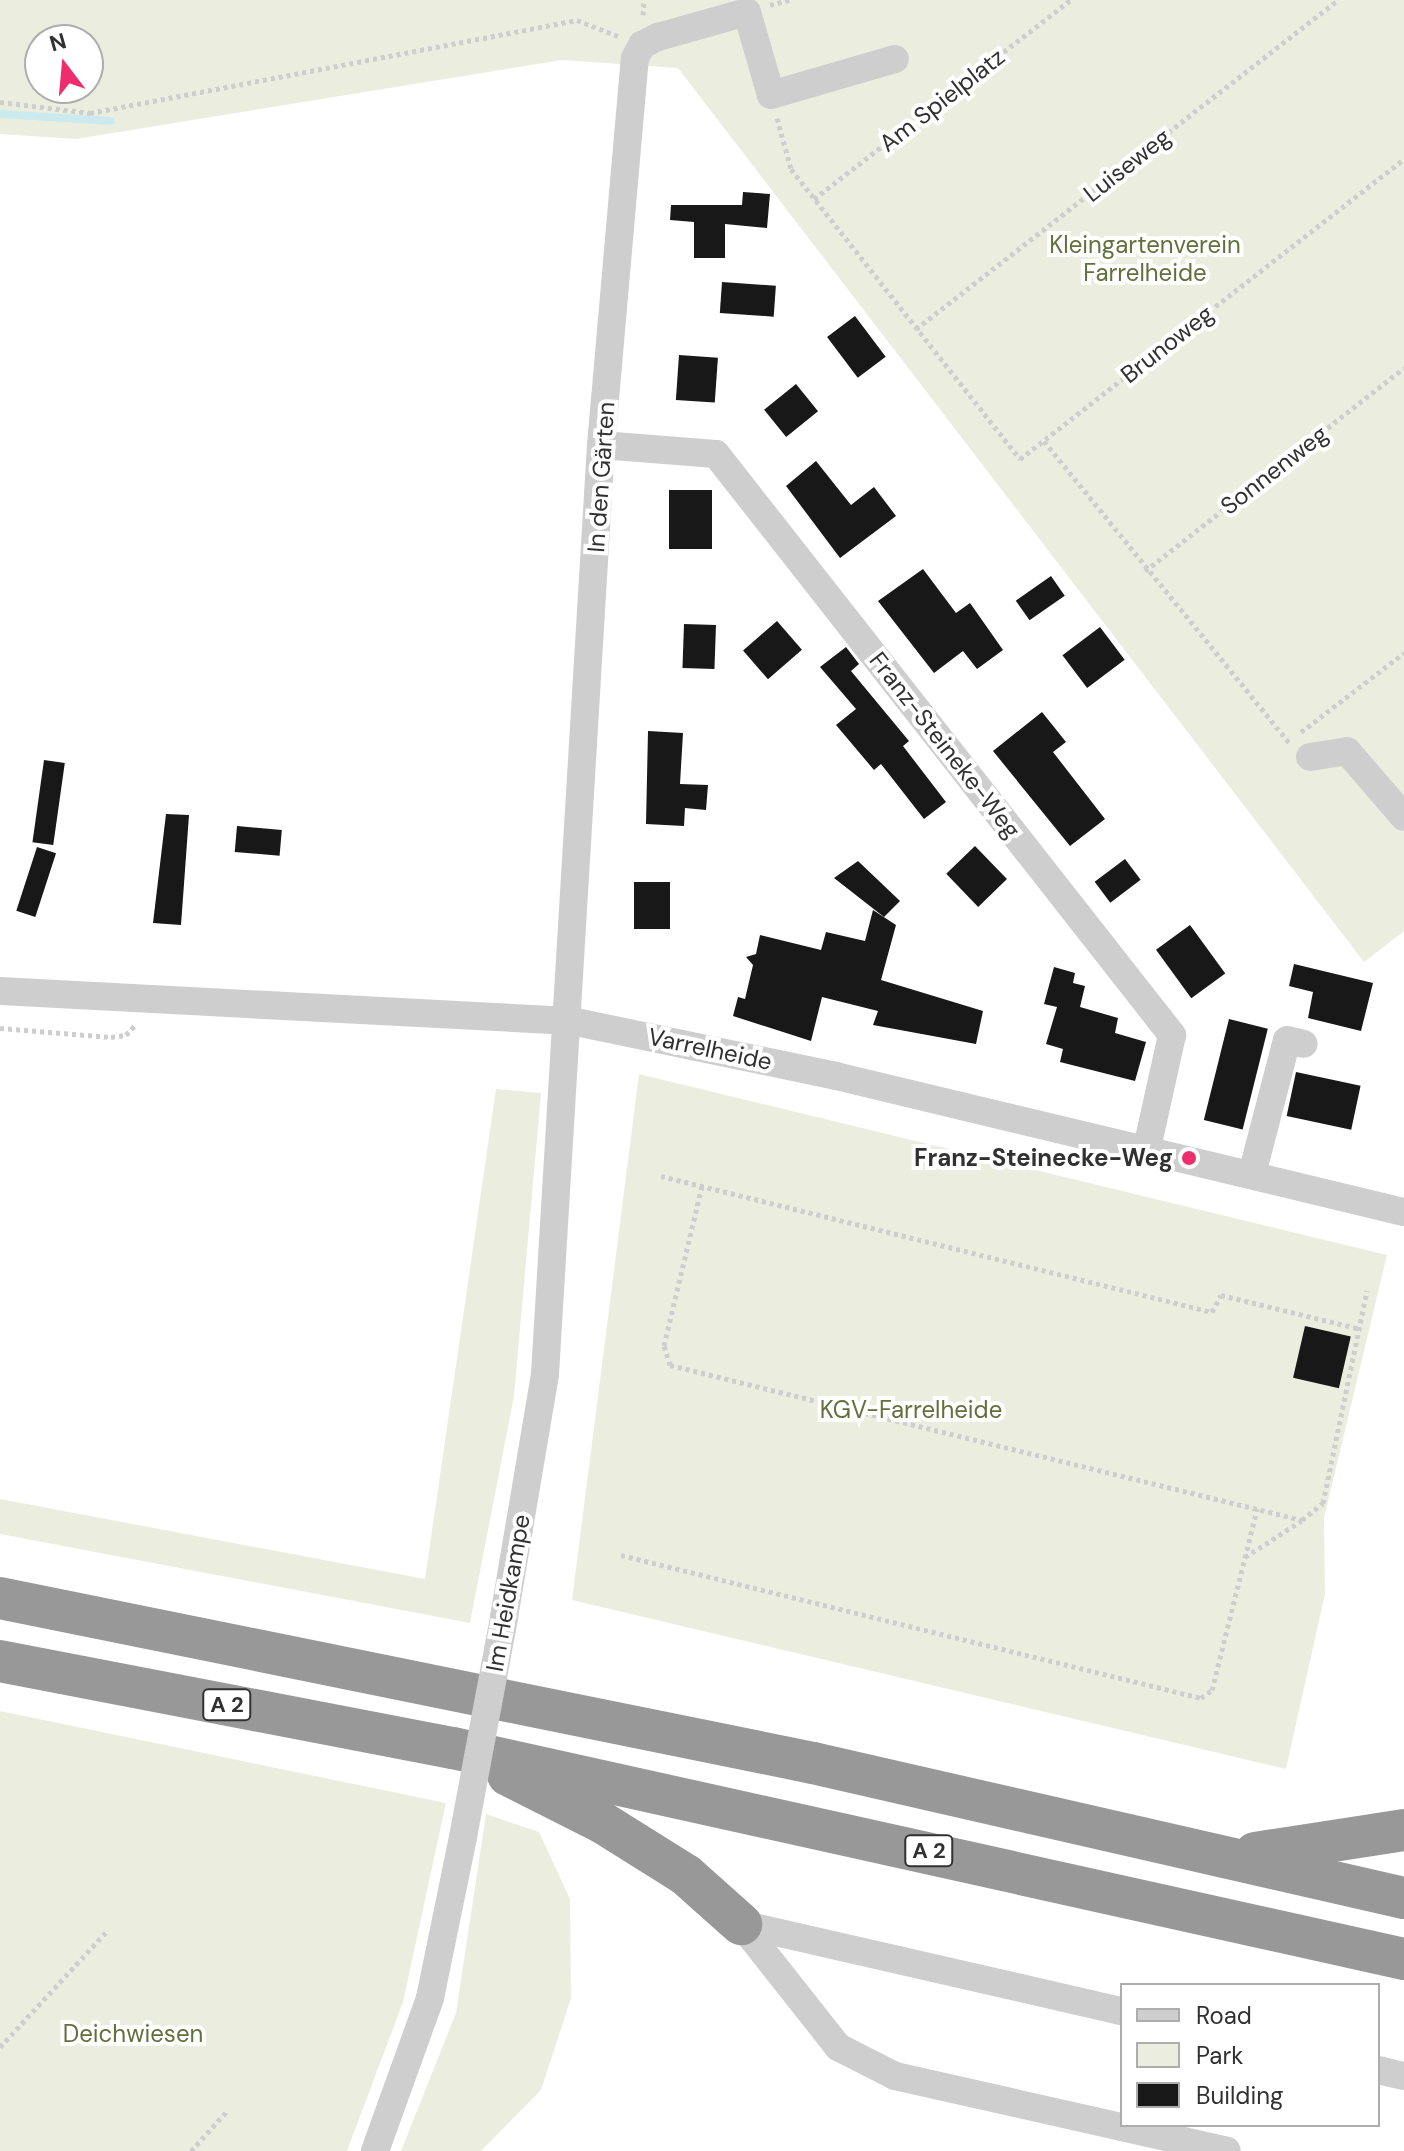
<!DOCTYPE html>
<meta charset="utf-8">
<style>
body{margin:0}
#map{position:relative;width:1404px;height:2151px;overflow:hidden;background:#fff;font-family:"DM Sans",sans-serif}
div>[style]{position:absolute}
.green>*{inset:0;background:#ebeedf}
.stream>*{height:8px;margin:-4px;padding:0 4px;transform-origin:4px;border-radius:4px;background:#cbeaef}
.building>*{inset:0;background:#181818;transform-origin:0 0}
.path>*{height:5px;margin-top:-2.5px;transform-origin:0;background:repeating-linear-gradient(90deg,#cecece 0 4px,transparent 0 8px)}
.minor>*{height:28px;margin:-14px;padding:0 14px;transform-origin:14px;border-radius:14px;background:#cecece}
.highway>*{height:42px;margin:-21px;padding:0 21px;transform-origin:21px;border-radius:21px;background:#989898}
.minor-bridge>*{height:28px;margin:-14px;padding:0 14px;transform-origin:14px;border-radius:14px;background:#cecece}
.dots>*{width:22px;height:22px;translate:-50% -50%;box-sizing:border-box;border:4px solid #fff;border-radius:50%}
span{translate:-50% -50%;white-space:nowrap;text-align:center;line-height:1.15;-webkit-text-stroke:8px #fff;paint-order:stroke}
.shield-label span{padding:2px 6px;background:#fff;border:2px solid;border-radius:6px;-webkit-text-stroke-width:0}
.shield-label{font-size:22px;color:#313131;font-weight:700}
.street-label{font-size:24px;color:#313131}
.park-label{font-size:24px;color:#61703c}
.poi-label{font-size:24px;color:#313131;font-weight:700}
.right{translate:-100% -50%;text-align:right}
.legend{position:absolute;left:1120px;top:1983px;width:260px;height:144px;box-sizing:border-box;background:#fff;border:2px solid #adadad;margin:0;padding:10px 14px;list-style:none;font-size:24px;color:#313131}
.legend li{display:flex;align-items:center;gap:16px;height:40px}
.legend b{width:40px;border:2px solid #adadad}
.north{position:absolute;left:24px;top:24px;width:80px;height:80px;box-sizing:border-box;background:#fff;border:2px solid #adadad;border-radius:50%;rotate:344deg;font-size:22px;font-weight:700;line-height:32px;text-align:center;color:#313131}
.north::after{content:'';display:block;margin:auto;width:28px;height:36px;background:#ee2e6c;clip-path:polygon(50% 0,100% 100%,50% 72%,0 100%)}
</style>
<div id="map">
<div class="green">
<i style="clip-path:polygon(evenodd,0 0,1404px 0,1404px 931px,1364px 962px,678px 68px,562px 60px,76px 139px,0 134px,0 0,40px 40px,88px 40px,88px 88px,40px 88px,40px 40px)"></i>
<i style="clip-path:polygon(639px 1074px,1387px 1255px,1324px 1518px,1325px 1594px,1286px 1769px,572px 1600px)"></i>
<i style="clip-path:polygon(496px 1089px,541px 1093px,514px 1396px,470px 1623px,0 1534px,0 1499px,425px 1579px)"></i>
<i style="clip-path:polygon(0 1711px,446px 1803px,403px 2002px,347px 2151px,0 2151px)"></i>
<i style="clip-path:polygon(486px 1814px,539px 1832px,570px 1899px,571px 1998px,541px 2090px,481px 2151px,401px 2151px,456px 2013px)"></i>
</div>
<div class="stream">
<i style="left:0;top:114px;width:111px;rotate:3.6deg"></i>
</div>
<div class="building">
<i style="clip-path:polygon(743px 192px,770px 194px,767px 228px,725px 224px,725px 258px,694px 258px,694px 222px,670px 220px,671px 205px,742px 205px)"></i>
<i style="left:722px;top:282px;width:54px;height:31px;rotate:4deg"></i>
<i style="left:855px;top:316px;width:51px;height:35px;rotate:53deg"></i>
<i style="left:679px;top:355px;width:39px;height:45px;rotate:4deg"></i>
<i style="left:796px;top:384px;width:35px;height:41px;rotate:51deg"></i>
<i style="clip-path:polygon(816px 461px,851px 505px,874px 487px,896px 516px,840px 558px,786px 486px)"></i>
<i style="left:669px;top:490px;width:43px;height:59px"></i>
<i style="clip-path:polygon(923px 569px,956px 613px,970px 603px,1003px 650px,977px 669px,963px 651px,934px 673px,878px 601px)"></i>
<i style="left:1051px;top:576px;width:24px;height:43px;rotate:55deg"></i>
<i style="left:777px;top:621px;width:38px;height:45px;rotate:49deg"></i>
<i style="left:684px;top:624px;width:32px;height:44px;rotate:2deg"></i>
<i style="left:1100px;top:627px;width:41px;height:47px;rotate:53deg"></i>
<i style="clip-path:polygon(846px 647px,859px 664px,851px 671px,909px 741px,903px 746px,946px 802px,924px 819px,881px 764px,874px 770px,836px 725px,856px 709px,820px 667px)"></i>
<i style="clip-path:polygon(1042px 712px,1066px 742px,1053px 752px,1105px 819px,1070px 846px,993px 751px)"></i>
<i style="clip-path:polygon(648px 731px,683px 733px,680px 784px,708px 785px,706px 810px,685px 808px,684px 826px,646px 824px)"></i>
<i style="left:44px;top:760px;width:21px;height:83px;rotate:8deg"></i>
<i style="clip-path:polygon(166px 814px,189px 815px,181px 925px,153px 923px)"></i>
<i style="left:237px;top:826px;width:45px;height:26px;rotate:5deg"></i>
<i style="left:975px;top:846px;width:46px;height:40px;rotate:46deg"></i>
<i style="left:37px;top:847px;width:20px;height:67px;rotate:18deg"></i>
<i style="left:1125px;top:859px;width:26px;height:38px;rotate:53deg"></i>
<i style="clip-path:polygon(858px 861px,900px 901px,884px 917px,834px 878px)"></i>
<i style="left:634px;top:882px;width:36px;height:47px"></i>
<i style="clip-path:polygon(873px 910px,896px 925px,881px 980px,983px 1011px,976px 1044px,873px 1025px,878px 1011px,822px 997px,811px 1041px,733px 1016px,738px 997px,745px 999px,753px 965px,746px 957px,756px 954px,760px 935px,821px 950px,826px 932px,865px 941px)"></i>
<i style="left:1190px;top:925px;width:60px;height:42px;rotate:54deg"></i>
<i style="clip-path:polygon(1294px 964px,1373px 983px,1361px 1031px,1308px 1018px,1313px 992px,1289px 986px)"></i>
<i style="clip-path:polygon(1054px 967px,1075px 973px,1073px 983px,1085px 986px,1080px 1007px,1118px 1018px,1115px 1033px,1146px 1042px,1135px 1081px,1060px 1062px,1063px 1049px,1046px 1044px,1057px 1007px,1044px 1004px)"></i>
<i style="left:1229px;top:1019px;width:40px;height:104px;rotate:14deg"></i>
<i style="left:1296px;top:1072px;width:66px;height:45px;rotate:12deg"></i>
<i style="left:1305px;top:1326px;width:47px;height:53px;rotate:13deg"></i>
</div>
<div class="path">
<i style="left:770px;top:5px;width:20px;rotate:-15deg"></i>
<i style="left:643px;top:15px;width:15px;rotate:-86deg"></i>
<i style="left:0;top:102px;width:91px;rotate:7deg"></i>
<i style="left:90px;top:113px;width:496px;rotate:-10.8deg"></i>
<i style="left:577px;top:20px;width:44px;rotate:21.3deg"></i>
<i style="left:777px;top:118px;width:53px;rotate:74.6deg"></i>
<i style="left:791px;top:169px;width:370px;rotate:51.7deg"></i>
<i style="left:1020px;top:459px;width:487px;rotate:-38deg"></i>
<i style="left:814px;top:199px;width:325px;rotate:-37.8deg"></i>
<i style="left:916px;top:329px;width:535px;rotate:-37.94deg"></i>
<i style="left:1044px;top:441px;width:390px;rotate:50.9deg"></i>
<i style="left:1145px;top:571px;width:329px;rotate:-38.1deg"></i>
<i style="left:1301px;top:732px;width:130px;rotate:-37.5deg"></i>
<i style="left:0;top:1028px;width:111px;rotate:4.6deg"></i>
<i style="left:111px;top:1037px;width:15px;rotate:-8deg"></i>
<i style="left:126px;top:1035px;width:16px;rotate:-47deg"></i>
<i style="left:661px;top:1176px;width:568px;rotate:13.86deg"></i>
<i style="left:1212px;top:1312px;width:19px;rotate:-62deg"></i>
<i style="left:1221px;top:1295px;width:144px;rotate:13.7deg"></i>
<i style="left:702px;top:1186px;width:164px;rotate:103.4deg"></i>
<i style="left:664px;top:1346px;width:20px;rotate:72deg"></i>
<i style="left:670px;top:1365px;width:651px;rotate:13.78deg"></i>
<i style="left:1302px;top:1520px;width:27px;rotate:-39deg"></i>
<i style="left:1323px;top:1503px;width:217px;rotate:-78.3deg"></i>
<i style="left:621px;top:1555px;width:597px;rotate:13.85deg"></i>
<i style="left:1201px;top:1698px;width:14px;rotate:-36deg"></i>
<i style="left:1212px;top:1690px;width:187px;rotate:-76deg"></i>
<i style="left:1245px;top:1557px;width:67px;rotate:-32.7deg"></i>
<i style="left:0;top:2047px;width:158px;rotate:-47.3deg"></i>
<i style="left:191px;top:2151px;width:55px;rotate:-47.9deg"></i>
</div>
<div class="minor">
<i style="left:601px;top:445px;width:115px;rotate:4.5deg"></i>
<i style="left:716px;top:454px;width:739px;rotate:51.87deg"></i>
<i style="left:1172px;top:1035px;width:116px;rotate:102.5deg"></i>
<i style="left:1310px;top:757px;width:37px;rotate:-9deg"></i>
<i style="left:1347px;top:751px;width:87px;rotate:49.2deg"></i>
<i style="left:0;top:991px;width:572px;rotate:3.01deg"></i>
<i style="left:571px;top:1021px;width:271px;rotate:11.7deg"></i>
<i style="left:836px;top:1076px;width:584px;rotate:13.47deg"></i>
<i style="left:1252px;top:1174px;width:138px;rotate:-75.4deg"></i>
<i style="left:1287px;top:1040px;width:17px;rotate:13deg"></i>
<i style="left:504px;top:1617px;width:246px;rotate:-80.4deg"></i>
<i style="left:545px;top:1374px;width:931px;rotate:-86.55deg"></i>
<i style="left:601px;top:445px;width:388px;rotate:-85deg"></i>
<i style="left:635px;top:58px;width:15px;rotate:-62deg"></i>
<i style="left:642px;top:45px;width:18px;rotate:-27deg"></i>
<i style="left:658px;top:37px;width:92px;rotate:-15.7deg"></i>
<i style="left:747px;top:12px;width:86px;rotate:73.9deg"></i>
<i style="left:771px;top:95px;width:129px;rotate:-16.2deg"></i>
<i style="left:741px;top:1924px;width:157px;rotate:51.7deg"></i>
<i style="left:838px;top:2047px;width:64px;rotate:27deg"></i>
<i style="left:895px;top:2076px;width:340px;rotate:12.7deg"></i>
<i style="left:741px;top:1924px;width:391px;rotate:12.9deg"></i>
<i style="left:1378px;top:2070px;width:27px;rotate:13deg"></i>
<i style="left:375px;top:2151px;width:163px;rotate:-70.2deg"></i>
<i style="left:430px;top:1998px;width:164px;rotate:-78.4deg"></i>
</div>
<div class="highway">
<i style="left:0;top:1598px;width:830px;rotate:11.47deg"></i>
<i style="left:813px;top:1763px;width:606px;rotate:12.87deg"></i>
<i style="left:0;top:1661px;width:461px;rotate:10.9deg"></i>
<i style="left:453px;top:1748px;width:974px;rotate:12.51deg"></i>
<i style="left:508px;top:1775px;width:106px;rotate:26.8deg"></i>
<i style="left:603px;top:1823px;width:98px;rotate:32.1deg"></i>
<i style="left:686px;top:1875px;width:74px;rotate:41.7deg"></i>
<i style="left:1255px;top:1853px;width:151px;rotate:-8.8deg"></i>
</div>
<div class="minor-bridge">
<i style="left:463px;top:1837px;width:224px;rotate:-79.4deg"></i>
</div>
<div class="dots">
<i style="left:1189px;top:1158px;background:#ee2e6c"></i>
</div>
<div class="shield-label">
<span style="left:227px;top:1705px">A 2</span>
<span style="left:929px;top:1851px">A 2</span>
</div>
<div class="street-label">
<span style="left:942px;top:100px;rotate:-38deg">Am Spielplatz</span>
<span style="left:1127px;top:165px;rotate:-38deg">Luiseweg</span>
<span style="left:1167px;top:344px;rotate:-38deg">Brunoweg</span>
<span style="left:1274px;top:470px;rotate:-38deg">Sonnenweg</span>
<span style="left:601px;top:477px;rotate:-86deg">In den Gärten</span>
<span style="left:945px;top:745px;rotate:52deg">Franz-Steineke-Weg</span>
<span style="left:710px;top:1049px;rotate:12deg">Varrelheide</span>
<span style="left:508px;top:1593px;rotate:-80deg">Im Heidkampe</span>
</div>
<div class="park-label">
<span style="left:1145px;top:259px">Kleingartenverein<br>Farrelheide</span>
<span style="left:911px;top:1410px">KGV-Farrelheide</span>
<span style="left:133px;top:2034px">Deichwiesen</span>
</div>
<div class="poi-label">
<span class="right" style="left:1173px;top:1158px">Franz-Steinecke-Weg</span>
</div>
<ul class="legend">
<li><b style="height:10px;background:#cecece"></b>Road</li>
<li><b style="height:22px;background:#ebeedf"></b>Park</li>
<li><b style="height:22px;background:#181818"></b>Building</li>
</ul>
<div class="north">N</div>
</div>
